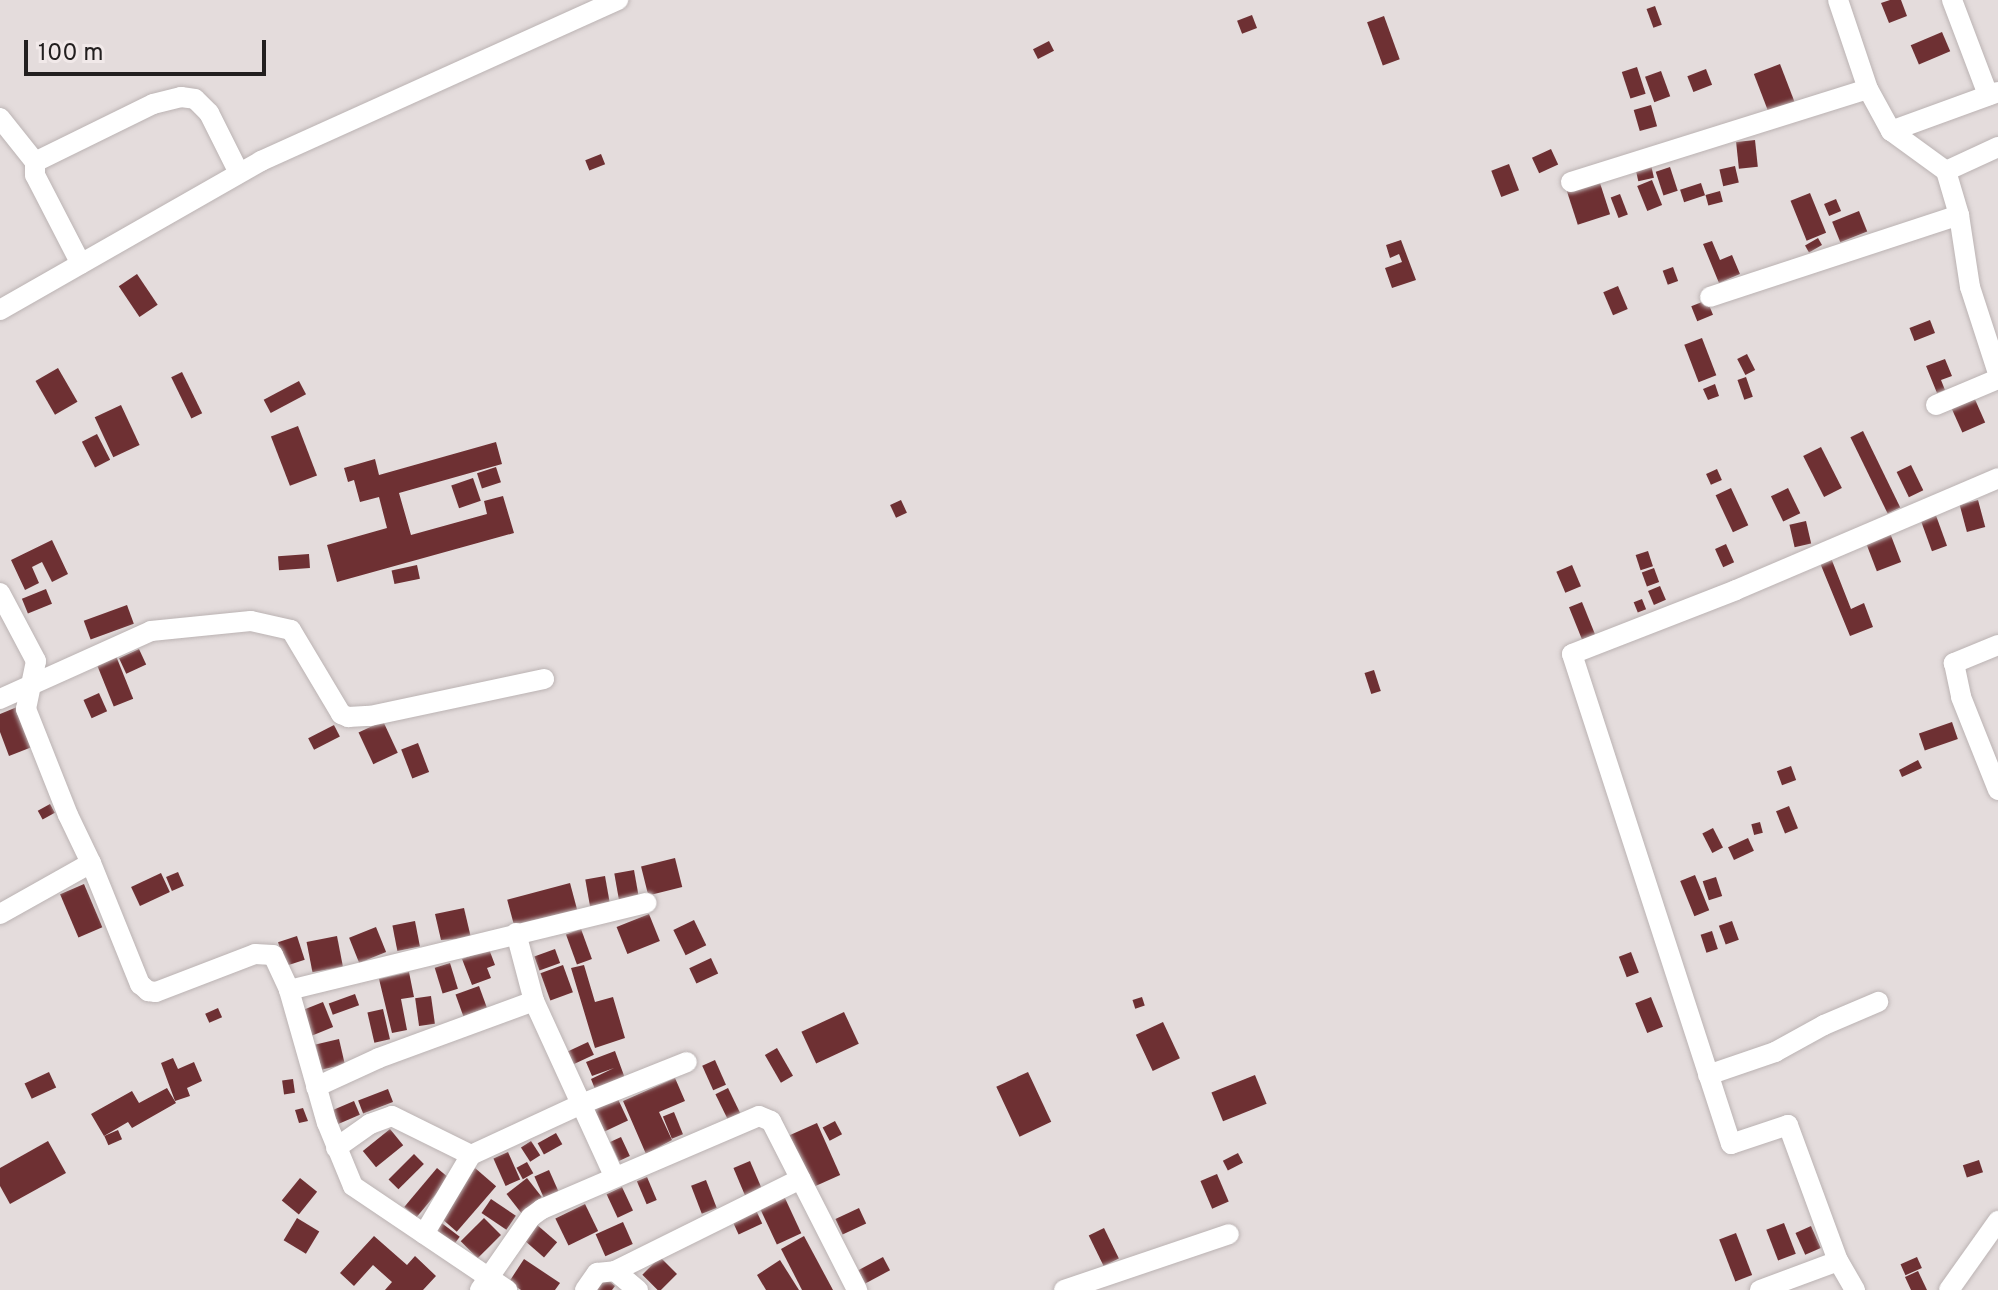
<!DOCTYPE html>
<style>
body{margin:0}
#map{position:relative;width:1998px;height:1290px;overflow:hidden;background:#e4dcdc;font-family:Overpass,sans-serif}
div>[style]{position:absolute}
.building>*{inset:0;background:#6e3033;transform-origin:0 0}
.roads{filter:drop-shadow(0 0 2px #bbb3b3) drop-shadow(0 0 2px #bbb3b3)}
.minor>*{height:20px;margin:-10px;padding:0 10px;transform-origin:10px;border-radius:10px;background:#fff}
span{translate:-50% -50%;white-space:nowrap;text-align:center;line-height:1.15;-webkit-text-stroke:8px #f1e9e9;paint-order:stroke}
.scale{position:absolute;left:24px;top:40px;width:242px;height:36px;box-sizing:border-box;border:4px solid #221f1f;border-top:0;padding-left:10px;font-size:24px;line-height:28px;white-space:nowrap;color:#221f1f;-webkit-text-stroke:6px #f1e9e9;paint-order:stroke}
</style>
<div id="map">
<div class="building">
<i style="clip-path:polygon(1890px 0,1901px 0,1907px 16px,1889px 23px,1881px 3px)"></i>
<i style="left:1655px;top:6px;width:20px;height:9px;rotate:70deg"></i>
<i style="left:1252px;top:15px;width:14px;height:16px;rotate:69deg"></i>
<i style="left:1384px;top:16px;width:46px;height:18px;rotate:70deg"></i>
<i style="left:1942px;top:32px;width:21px;height:34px;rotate:67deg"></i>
<i style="left:1049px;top:41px;width:11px;height:18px;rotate:63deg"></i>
<i style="left:1780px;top:64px;width:45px;height:28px;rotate:69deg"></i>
<i style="left:1637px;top:67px;width:28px;height:16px;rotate:72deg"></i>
<i style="left:1706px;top:69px;width:17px;height:20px;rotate:69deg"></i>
<i style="left:1661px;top:71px;width:27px;height:17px;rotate:70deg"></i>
<i style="left:1651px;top:105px;width:22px;height:18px;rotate:74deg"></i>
<i style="left:1755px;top:140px;width:27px;height:19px;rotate:84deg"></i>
<i style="left:1551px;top:149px;width:17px;height:21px;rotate:65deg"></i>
<i style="left:601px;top:154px;width:11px;height:17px;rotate:68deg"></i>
<i style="left:1509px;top:164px;width:28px;height:19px;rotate:69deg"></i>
<i style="left:1651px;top:165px;width:13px;height:16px;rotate:77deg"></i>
<i style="left:1735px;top:166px;width:17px;height:16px;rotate:77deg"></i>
<i style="left:1670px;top:167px;width:25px;height:15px;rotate:72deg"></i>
<i style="left:1599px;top:180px;width:36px;height:34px;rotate:72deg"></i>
<i style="left:1652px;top:180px;width:27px;height:16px;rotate:68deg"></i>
<i style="left:1701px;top:183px;width:13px;height:22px;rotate:72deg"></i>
<i style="left:1720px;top:191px;width:11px;height:15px;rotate:75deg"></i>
<i style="left:1810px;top:193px;width:43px;height:21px;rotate:68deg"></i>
<i style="left:1620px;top:194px;width:22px;height:10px;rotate:69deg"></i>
<i style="left:1836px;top:199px;width:13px;height:13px;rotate:67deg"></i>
<i style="left:1859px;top:211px;width:22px;height:29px;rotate:68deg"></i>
<i style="left:1818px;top:238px;width:8px;height:15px;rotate:60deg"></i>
<i style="clip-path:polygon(1401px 240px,1416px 280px,1392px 288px,1385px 268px,1402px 262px,1399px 254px,1390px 258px,1386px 245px)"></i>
<i style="clip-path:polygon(1712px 241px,1720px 260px,1732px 255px,1740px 274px,1719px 283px,1703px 244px)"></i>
<i style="left:1673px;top:267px;width:15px;height:11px;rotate:70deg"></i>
<i style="left:137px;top:274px;width:37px;height:22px;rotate:56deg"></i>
<i style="left:1618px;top:286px;width:25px;height:16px;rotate:67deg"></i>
<i style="left:1707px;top:300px;width:16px;height:17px;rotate:68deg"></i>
<i style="left:1930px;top:320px;width:14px;height:22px;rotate:69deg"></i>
<i style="left:1702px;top:338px;width:40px;height:19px;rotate:69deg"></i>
<i style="left:1747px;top:354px;width:18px;height:11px;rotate:63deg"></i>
<i style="clip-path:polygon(1945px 359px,1952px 376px,1941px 380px,1945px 390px,1937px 393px,1926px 366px)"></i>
<i style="left:58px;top:368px;width:39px;height:26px;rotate:60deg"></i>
<i style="left:182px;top:372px;width:46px;height:12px;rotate:64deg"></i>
<i style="left:1746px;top:377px;width:21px;height:9px;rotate:71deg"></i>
<i style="left:299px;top:381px;width:15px;height:40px;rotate:62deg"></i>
<i style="clip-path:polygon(1715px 384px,1719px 396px,1708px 400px,1703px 389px)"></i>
<i style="left:1973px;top:395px;width:30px;height:25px;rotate:66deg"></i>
<i style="left:121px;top:405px;width:44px;height:29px;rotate:65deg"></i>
<i style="left:298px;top:426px;width:53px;height:29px;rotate:69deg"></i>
<i style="left:1863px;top:431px;width:85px;height:14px;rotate:64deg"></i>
<i style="left:97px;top:434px;width:29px;height:17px;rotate:63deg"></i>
<i style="clip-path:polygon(496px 442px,502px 464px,399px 493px,411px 535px,487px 514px,484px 501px,503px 496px,514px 533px,337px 582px,327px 545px,387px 528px,379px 497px,360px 502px,354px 480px,348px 482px,344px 468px,375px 459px,379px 475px)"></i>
<i style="left:1821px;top:447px;width:46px;height:20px;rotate:63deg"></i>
<i style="left:1911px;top:465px;width:28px;height:16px;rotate:64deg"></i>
<i style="left:496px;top:467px;width:16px;height:20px;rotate:72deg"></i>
<i style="left:1717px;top:469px;width:12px;height:12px;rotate:66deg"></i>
<i style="left:473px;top:478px;width:24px;height:23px;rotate:71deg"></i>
<i style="left:1731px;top:488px;width:41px;height:17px;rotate:65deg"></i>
<i style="left:1788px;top:488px;width:28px;height:19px;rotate:64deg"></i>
<i style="left:901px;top:500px;width:14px;height:12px;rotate:65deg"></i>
<i style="left:1978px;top:500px;width:28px;height:19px;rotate:75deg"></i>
<i style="left:1934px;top:510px;width:38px;height:16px;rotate:70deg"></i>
<i style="left:1806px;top:521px;width:23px;height:17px;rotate:77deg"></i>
<i style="left:1890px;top:533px;width:31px;height:26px;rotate:69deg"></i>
<i style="clip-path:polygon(52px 540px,68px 574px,52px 582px,42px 562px,32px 567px,39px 583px,25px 590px,11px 560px)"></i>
<i style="left:1726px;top:544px;width:20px;height:12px;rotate:66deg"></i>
<i style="left:1648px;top:551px;width:16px;height:13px;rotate:72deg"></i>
<i style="left:309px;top:554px;width:14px;height:31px;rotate:86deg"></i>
<i style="clip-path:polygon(1831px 558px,1851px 609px,1864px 603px,1873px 627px,1850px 636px,1820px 563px)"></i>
<i style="left:417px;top:565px;width:14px;height:26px;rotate:78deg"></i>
<i style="left:1572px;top:565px;width:23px;height:17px;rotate:67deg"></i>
<i style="left:1654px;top:568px;width:15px;height:13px;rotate:70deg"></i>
<i style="left:1660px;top:586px;width:15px;height:13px;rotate:67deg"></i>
<i style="left:46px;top:589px;width:16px;height:26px;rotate:68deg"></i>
<i style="left:1642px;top:599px;width:11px;height:9px;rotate:68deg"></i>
<i style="left:1582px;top:602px;width:35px;height:14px;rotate:68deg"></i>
<i style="left:127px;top:605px;width:20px;height:46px;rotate:70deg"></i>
<i style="left:139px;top:649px;width:17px;height:22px;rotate:65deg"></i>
<i style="left:116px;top:656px;width:46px;height:21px;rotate:68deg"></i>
<i style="left:1374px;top:670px;width:22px;height:10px;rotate:72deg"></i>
<i style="left:99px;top:693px;width:20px;height:17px;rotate:66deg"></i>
<i style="clip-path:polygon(17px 707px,32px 747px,9px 756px,0 732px,0 714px)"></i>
<i style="left:383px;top:721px;width:35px;height:27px;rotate:65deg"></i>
<i style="left:1952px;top:722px;width:18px;height:35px;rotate:71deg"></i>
<i style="left:334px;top:725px;width:13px;height:29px;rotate:63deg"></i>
<i style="left:418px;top:743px;width:31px;height:18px;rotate:69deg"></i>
<i style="clip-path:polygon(1918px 760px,1922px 768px,1902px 777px,1899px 770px)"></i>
<i style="left:1791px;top:766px;width:15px;height:15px;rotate:70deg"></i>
<i style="left:50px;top:804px;width:10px;height:14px;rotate:61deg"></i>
<i style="left:1789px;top:806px;width:24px;height:14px;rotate:68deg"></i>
<i style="left:1760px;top:822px;width:11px;height:9px;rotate:75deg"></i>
<i style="left:1713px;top:828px;width:22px;height:12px;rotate:63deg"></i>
<i style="left:1748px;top:838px;width:14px;height:22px;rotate:65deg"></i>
<i style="left:675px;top:858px;width:30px;height:35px;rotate:76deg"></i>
<i style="left:634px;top:870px;width:28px;height:20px;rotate:80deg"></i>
<i style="left:178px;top:872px;width:15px;height:13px;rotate:67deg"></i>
<i style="left:161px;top:873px;width:21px;height:33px;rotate:65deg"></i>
<i style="left:1695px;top:875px;width:38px;height:16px;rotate:68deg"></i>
<i style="left:605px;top:876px;width:28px;height:20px;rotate:80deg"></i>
<i style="left:1716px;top:877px;width:20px;height:14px;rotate:72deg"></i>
<i style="left:570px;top:883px;width:28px;height:65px;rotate:75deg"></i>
<i style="left:84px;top:884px;width:47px;height:26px;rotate:67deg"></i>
<i style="clip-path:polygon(464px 908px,471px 938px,441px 940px,435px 914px)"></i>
<i style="left:649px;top:914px;width:29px;height:35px;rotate:68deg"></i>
<i style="left:694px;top:920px;width:28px;height:23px;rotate:64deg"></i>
<i style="left:415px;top:921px;width:26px;height:23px;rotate:79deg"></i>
<i style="left:1732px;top:921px;width:20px;height:14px;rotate:70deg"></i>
<i style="left:376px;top:927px;width:27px;height:29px;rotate:68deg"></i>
<i style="left:581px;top:929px;width:32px;height:16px;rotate:70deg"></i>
<i style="left:1712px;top:931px;width:19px;height:12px;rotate:72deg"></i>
<i style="left:297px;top:936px;width:25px;height:20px;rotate:72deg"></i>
<i style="left:337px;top:936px;width:31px;height:31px;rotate:79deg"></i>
<i style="clip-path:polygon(489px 949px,495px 965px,487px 968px,491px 978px,472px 985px,462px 959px)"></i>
<i style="left:555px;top:949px;width:15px;height:22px;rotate:70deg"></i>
<i style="left:1631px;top:952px;width:22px;height:13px;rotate:69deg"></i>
<i style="left:711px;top:958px;width:17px;height:24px;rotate:65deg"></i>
<i style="left:450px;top:963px;width:27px;height:16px;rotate:73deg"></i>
<i style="left:563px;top:965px;width:29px;height:24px;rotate:70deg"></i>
<i style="clip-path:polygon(584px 965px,595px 1002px,613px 997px,625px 1038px,595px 1048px,571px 968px)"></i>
<i style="clip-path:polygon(409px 972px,414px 997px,401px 999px,407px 1030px,392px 1033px,379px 979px)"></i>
<i style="left:479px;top:986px;width:23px;height:25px;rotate:70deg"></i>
<i style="left:355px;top:994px;width:12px;height:28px;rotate:70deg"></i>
<i style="left:431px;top:996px;width:28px;height:16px;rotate:82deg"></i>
<i style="left:1142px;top:997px;width:9px;height:10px;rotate:72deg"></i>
<i style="left:1651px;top:997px;width:32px;height:17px;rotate:68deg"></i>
<i style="left:323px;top:1002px;width:27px;height:25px;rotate:68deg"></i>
<i style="left:218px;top:1008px;width:10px;height:14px;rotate:66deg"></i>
<i style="left:383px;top:1009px;width:31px;height:16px;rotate:77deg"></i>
<i style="left:844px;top:1012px;width:35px;height:47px;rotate:65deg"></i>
<i style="left:1163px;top:1022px;width:40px;height:30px;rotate:65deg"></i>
<i style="left:339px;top:1039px;width:26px;height:24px;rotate:77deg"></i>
<i style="left:588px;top:1042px;width:14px;height:26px;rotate:65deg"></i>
<i style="left:777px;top:1048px;width:32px;height:14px;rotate:60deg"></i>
<i style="clip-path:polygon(615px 1051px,626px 1081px,597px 1094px,591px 1079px,614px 1068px,592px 1076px,586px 1062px)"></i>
<i style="clip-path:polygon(173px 1058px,178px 1069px,194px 1062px,202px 1081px,187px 1088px,190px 1096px,175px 1101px,161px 1063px)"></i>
<i style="left:715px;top:1060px;width:27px;height:14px;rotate:66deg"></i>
<i style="left:49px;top:1072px;width:17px;height:27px;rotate:65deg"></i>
<i style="left:1028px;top:1072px;width:55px;height:35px;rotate:65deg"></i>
<i style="left:1255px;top:1075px;width:31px;height:47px;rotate:68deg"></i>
<i style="clip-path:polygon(675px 1078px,685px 1101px,659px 1112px,672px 1140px,646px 1154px,623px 1101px)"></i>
<i style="left:293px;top:1079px;width:14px;height:11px;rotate:82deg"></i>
<i style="clip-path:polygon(167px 1088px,176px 1103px,132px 1128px,128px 1122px,104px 1136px,91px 1114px,132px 1091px,139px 1103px)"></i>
<i style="left:728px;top:1088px;width:30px;height:14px;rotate:64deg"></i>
<i style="left:388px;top:1089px;width:14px;height:32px;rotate:69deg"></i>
<i style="left:617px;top:1097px;width:26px;height:30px;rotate:65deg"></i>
<i style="left:354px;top:1101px;width:15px;height:26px;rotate:67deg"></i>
<i style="clip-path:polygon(303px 1108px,308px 1121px,299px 1123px,295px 1110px)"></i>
<i style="left:674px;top:1112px;width:24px;height:12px;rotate:68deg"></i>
<i style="left:835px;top:1121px;width:15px;height:14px;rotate:62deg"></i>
<i style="left:817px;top:1123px;width:57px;height:30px;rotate:66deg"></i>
<i style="left:390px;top:1129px;width:21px;height:35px;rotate:51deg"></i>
<i style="left:118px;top:1130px;width:10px;height:15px;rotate:66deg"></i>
<i style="left:556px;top:1133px;width:13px;height:21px;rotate:61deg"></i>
<i style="left:621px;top:1137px;width:21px;height:12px;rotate:65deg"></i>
<i style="clip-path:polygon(48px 1141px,66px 1173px,10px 1204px,0 1186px,0 1168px)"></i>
<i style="left:531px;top:1141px;width:17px;height:12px;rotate:57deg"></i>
<i style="left:508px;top:1152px;width:30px;height:16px;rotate:66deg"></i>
<i style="left:1238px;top:1153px;width:11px;height:17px;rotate:63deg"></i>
<i style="left:414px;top:1154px;width:14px;height:36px;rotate:45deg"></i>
<i style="left:1979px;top:1160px;width:13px;height:17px;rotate:72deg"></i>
<i style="left:750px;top:1161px;width:30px;height:18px;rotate:67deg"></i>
<i style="left:527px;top:1162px;width:13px;height:12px;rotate:61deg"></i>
<i style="left:437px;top:1168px;width:16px;height:51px;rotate:40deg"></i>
<i style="left:475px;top:1168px;width:28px;height:60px;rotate:41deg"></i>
<i style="left:549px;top:1170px;width:27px;height:16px;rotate:66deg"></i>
<i style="left:1217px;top:1174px;width:30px;height:18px;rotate:67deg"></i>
<i style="left:647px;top:1177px;width:25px;height:11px;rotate:67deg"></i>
<i style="left:300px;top:1178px;width:22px;height:29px;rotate:39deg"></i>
<i style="left:527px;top:1178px;width:24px;height:26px;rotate:52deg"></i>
<i style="left:706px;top:1180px;width:30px;height:16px;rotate:69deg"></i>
<i style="left:622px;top:1187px;width:26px;height:17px;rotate:65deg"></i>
<i style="left:784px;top:1196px;width:41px;height:27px;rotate:65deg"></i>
<i style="left:491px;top:1199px;width:30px;height:17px;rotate:34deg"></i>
<i style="left:585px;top:1204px;width:30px;height:33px;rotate:64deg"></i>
<i style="left:755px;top:1208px;width:17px;height:26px;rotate:65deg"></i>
<i style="left:859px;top:1208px;width:17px;height:26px;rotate:65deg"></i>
<i style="left:297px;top:1218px;width:26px;height:26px;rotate:31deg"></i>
<i style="left:484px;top:1218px;width:24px;height:33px;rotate:45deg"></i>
<i style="left:439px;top:1221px;width:26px;height:15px;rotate:37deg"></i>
<i style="left:623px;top:1222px;width:24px;height:30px;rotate:66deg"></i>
<i style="left:1784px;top:1223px;width:33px;height:19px;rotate:69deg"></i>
<i style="left:536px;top:1224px;width:28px;height:20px;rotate:41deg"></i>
<i style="left:1811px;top:1226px;width:24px;height:17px;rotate:66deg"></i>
<i style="left:1104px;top:1228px;width:34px;height:17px;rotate:64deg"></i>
<i style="left:1736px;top:1233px;width:45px;height:18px;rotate:69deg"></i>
<i style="clip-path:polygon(374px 1236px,407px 1265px,415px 1256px,436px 1276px,423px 1290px,385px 1290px,392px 1282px,373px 1265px,354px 1286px,340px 1273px)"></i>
<i style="clip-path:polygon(804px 1236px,833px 1290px,802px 1290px,781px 1249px)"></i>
<i style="left:660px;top:1257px;width:24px;height:25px;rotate:45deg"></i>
<i style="left:883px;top:1257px;width:15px;height:28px;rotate:62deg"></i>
<i style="left:1917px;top:1257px;width:12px;height:18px;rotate:66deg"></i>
<i style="clip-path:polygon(524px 1259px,560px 1283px,555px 1290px,521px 1290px,509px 1282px)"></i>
<i style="clip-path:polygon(780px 1260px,799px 1290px,766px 1290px,757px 1275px)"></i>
<i style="clip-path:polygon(1918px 1271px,1927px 1290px,1911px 1290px,1905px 1277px)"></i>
<i style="clip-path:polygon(604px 1276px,615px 1286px,612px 1290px,592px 1290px)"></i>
</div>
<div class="roads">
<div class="minor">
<i style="left:1838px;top:0;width:94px;rotate:71.4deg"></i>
<i style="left:1868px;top:89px;width:48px;rotate:61.3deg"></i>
<i style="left:1891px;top:131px;width:68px;rotate:36deg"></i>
<i style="left:1946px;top:171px;width:46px;rotate:73.5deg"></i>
<i style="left:1959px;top:215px;width:73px;rotate:81.3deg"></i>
<i style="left:1970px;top:287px;width:90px;rotate:72deg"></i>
<i style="left:1952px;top:0;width:102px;rotate:69.2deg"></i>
<i style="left:0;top:118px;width:56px;rotate:51.5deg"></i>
<i style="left:35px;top:162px;width:13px;rotate:90deg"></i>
<i style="left:35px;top:175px;width:100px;rotate:62.7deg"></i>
<i style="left:1891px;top:131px;width:114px;rotate:-20deg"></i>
<i style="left:35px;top:162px;width:131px;rotate:-26.2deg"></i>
<i style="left:153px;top:104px;width:29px;rotate:-14deg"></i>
<i style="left:181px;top:97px;width:14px;rotate:8deg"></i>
<i style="left:195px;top:99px;width:20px;rotate:45deg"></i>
<i style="left:209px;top:113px;width:67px;rotate:63.4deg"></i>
<i style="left:1946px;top:171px;width:57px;rotate:-24.8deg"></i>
<i style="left:1571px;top:182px;width:311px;rotate:-17.4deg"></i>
<i style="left:1710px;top:297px;width:262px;rotate:-18.2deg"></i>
<i style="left:0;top:310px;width:301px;rotate:-29.7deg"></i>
<i style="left:261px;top:161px;width:392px;rotate:-24.3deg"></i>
<i style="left:1936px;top:405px;width:67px;rotate:-22.8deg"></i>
<i style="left:0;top:593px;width:77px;rotate:62.1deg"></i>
<i style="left:36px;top:661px;width:49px;rotate:101.8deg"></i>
<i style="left:26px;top:709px;width:114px;rotate:68.4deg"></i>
<i style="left:68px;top:815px;width:53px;rotate:64.4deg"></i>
<i style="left:91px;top:863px;width:104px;rotate:150.7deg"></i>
<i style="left:1998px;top:645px;width:48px;rotate:157.8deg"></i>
<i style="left:1954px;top:663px;width:35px;rotate:78deg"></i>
<i style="left:1961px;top:697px;width:100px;rotate:68.3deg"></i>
<i style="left:0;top:699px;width:166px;rotate:-24.2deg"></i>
<i style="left:151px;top:631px;width:100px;rotate:-5.7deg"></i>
<i style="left:251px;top:621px;width:41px;rotate:12.7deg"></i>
<i style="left:291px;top:630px;width:98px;rotate:59.2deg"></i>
<i style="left:341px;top:714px;width:8px;rotate:23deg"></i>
<i style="left:348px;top:717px;width:22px;rotate:-3deg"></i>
<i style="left:370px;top:716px;width:178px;rotate:-12deg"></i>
<i style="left:91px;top:863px;width:131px;rotate:68deg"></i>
<i style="left:140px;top:984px;width:11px;rotate:41deg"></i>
<i style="left:148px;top:991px;width:8px;rotate:7deg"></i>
<i style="left:156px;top:992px;width:106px;rotate:-21deg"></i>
<i style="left:255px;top:954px;width:18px;rotate:3deg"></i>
<i style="left:273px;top:955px;width:38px;rotate:65deg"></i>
<i style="left:289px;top:990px;width:138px;rotate:74.1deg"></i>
<i style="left:327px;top:1123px;width:68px;rotate:67.6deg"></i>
<i style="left:353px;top:1186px;width:186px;rotate:34deg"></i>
<i style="left:516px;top:933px;width:70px;rotate:75.2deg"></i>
<i style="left:534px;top:1001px;width:192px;rotate:65.4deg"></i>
<i style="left:289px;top:990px;width:368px;rotate:-13.7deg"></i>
<i style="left:1708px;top:1075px;width:71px;rotate:-18.9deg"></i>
<i style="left:1775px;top:1052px;width:56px;rotate:-28.9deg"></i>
<i style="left:1824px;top:1025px;width:59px;rotate:-23.1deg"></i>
<i style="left:316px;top:1087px;width:69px;rotate:-24.7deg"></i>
<i style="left:379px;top:1058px;width:165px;rotate:-20.2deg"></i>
<i style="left:336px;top:1148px;width:42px;rotate:-35.2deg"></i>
<i style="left:370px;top:1124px;width:23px;rotate:-20deg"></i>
<i style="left:392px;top:1116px;width:88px;rotate:26.3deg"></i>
<i style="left:424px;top:1234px;width:92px;rotate:-59.3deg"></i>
<i style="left:471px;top:1155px;width:119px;rotate:-24.8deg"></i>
<i style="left:579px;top:1105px;width:116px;rotate:-21.7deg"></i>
<i style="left:615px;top:1271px;width:30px;rotate:40deg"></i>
<i style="left:480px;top:1290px;width:89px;rotate:-55.1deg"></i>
<i style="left:531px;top:1217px;width:14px;rotate:-36deg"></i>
<i style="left:542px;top:1209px;width:236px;rotate:-23.2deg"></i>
<i style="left:759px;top:1116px;width:13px;rotate:23deg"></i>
<i style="left:771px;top:1121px;width:190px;rotate:63deg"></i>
<i style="left:585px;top:1290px;width:21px;rotate:-55deg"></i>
<i style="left:597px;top:1273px;width:18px;rotate:-6deg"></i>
<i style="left:615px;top:1271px;width:207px;rotate:-26.4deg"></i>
<i style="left:1064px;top:1290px;width:174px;rotate:-18.7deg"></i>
<i style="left:1760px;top:1290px;width:83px;rotate:-20.4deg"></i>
<i style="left:1855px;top:1290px;width:34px;rotate:-120deg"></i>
<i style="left:1838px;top:1261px;width:145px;rotate:-110.2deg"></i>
<i style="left:1788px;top:1125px;width:60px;rotate:161.6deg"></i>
<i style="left:1731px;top:1144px;width:515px;rotate:-107.98deg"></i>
<i style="left:1572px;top:654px;width:176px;rotate:-21.3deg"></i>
<i style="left:1736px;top:590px;width:285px;rotate:-23.1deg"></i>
<i style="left:1949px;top:1290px;width:85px;rotate:-54.6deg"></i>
</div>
</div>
<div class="scale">100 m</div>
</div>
